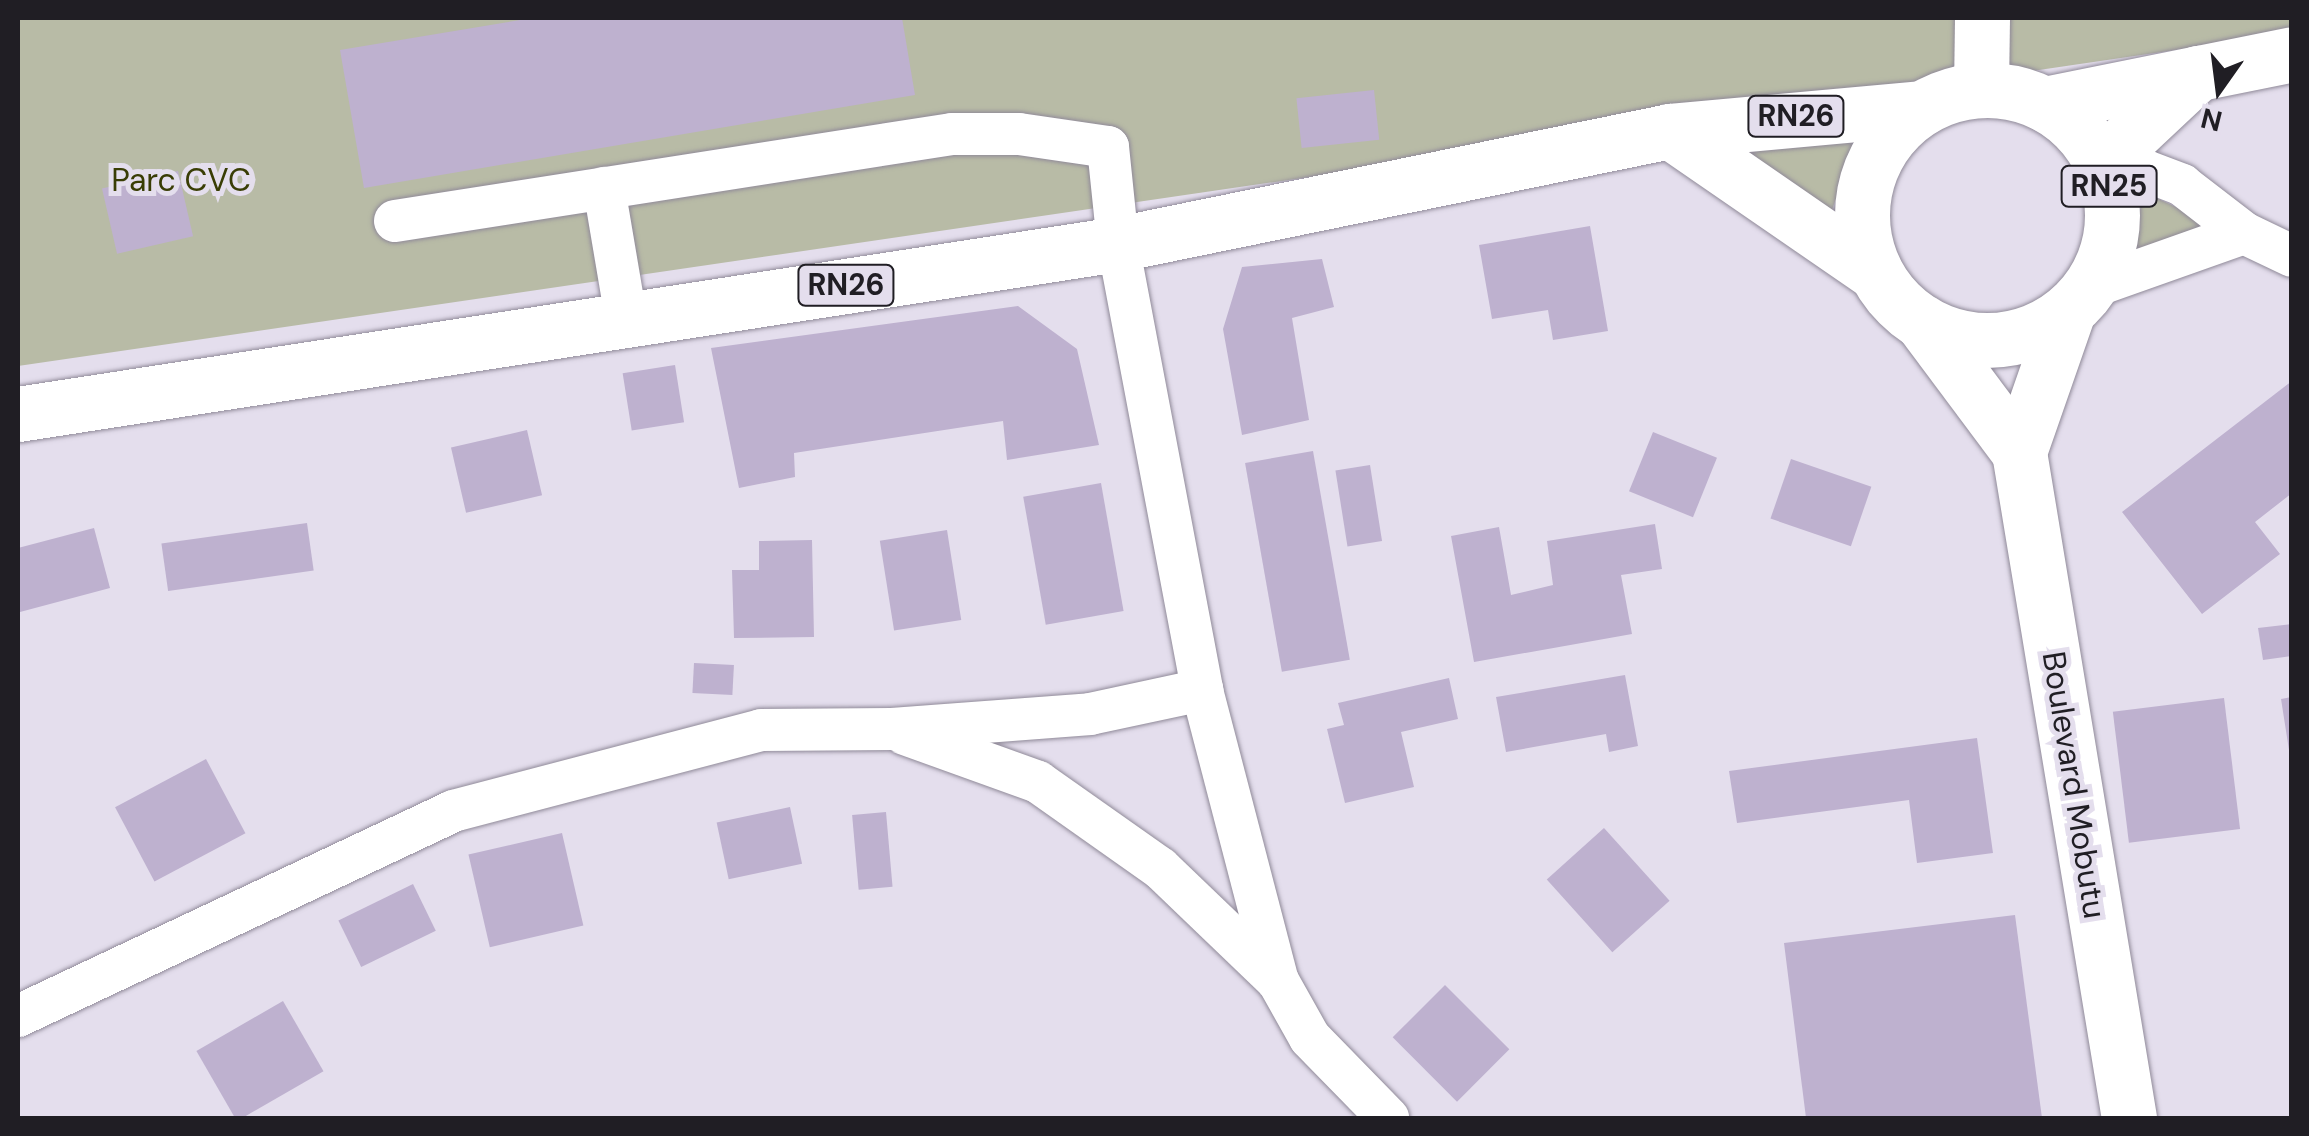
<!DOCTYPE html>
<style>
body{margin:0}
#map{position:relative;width:2309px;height:1136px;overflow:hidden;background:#e4deed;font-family:"DM Sans",sans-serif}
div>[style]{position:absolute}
.green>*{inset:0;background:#b8bba6}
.building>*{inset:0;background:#beb1cf;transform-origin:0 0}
.roads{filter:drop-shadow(0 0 2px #908a99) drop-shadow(0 0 2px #908a99)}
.minor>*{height:42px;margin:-21px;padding:0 21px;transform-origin:21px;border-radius:21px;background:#fff}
.major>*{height:55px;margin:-27.5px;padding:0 27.5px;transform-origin:27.5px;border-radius:27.5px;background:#fff}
.major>.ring{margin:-27.5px;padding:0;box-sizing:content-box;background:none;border:55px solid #fff;border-radius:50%}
span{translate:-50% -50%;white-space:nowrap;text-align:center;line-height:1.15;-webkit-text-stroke:10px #e4deed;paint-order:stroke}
.shield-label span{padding:2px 8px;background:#e4deed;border:2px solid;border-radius:8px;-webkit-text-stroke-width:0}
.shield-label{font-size:30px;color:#201e24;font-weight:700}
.park-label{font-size:32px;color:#393d05}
.street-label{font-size:32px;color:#201e24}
.frame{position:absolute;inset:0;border:20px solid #201e24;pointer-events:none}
.north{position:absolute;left:2169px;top:40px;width:100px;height:100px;-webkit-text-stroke:8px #e4deed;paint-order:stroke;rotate:194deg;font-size:28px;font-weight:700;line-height:40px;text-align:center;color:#201e24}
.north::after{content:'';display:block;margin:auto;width:35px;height:45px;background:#201e24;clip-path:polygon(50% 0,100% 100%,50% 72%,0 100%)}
</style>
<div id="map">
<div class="green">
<i style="clip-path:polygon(18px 18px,2291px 18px,2292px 33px,18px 366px)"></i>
<i style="clip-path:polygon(1856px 139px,1830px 216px,1730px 145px)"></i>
<i style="clip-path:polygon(2146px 193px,2214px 225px,2124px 254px)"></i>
</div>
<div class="building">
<i style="clip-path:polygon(532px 18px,902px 18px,915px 95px,364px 188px,340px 50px)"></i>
<i style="left:1374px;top:90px;width:50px;height:78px;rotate:84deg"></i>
<i style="left:178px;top:171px;width:67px;height:78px;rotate:77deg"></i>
<i style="clip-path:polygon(1590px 226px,1608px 331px,1553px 340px,1548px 310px,1492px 319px,1479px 245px)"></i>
<i style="clip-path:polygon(1322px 259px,1334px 307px,1292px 318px,1309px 420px,1242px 435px,1223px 329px,1242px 267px)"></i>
<i style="clip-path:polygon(1018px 306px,1077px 349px,1099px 445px,1007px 460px,1003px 421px,794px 453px,795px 477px,739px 488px,711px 348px)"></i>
<i style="left:675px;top:365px;width:58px;height:53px;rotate:81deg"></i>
<i style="clip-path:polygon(2292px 381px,2292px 493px,2255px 522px,2280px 554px,2202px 614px,2122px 512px)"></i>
<i style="left:527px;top:430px;width:67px;height:78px;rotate:77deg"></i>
<i style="left:1653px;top:432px;width:69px;height:64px;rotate:22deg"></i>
<i style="left:1313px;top:451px;width:212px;height:69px;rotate:80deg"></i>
<i style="left:1791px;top:459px;width:85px;height:63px;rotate:19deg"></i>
<i style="left:1370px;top:465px;width:77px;height:35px;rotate:81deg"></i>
<i style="left:1101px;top:483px;width:130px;height:79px;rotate:80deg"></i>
<i style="left:307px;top:523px;width:48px;height:147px;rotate:82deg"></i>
<i style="clip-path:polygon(1655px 524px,1662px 569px,1621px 575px,1632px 634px,1474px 662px,1451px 536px,1499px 527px,1511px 595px,1553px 585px,1547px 541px)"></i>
<i style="clip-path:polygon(94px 528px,110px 588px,20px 612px,18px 548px)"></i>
<i style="left:947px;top:530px;width:91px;height:68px;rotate:81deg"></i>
<i style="clip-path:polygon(812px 540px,814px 637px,734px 638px,732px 570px,759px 570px,759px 541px)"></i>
<i style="clip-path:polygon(2292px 624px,2292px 656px,2263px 660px,2258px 628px)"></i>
<i style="left:694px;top:663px;width:40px;height:30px;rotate:3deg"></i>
<i style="clip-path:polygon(1625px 675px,1638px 746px,1609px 752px,1606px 734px,1506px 752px,1496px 697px)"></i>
<i style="clip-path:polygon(1449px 678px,1458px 719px,1401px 732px,1414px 787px,1345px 803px,1327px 729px,1344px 725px,1338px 703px)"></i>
<i style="clip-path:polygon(2292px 697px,2292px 750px,2289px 750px,2281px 699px)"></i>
<i style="left:2224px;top:698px;width:132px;height:112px;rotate:83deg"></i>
<i style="clip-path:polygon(1977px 738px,1993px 853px,1917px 863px,1909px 800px,1737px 823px,1729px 771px)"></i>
<i style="left:206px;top:759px;width:84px;height:103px;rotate:62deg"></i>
<i style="left:790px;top:807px;width:58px;height:75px;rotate:78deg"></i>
<i style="left:886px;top:812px;width:75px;height:34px;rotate:85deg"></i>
<i style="left:1604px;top:828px;width:98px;height:77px;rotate:48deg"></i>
<i style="left:562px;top:833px;width:95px;height:96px;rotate:77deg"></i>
<i style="left:413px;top:884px;width:52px;height:83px;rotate:64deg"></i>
<i style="clip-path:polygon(2015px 915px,2042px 1118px,1806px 1118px,1784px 943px)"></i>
<i style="left:1445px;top:985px;width:91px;height:74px;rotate:45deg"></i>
<i style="left:283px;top:1001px;width:81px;height:100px;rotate:60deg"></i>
</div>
<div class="roads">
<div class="minor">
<i style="left:2105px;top:173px;width:41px;rotate:-2.8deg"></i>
<i style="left:2146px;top:171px;width:39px;rotate:21deg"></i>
<i style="left:2182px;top:185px;width:78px;rotate:37.7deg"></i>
<i style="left:2244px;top:233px;width:53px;rotate:25.6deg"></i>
<i style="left:604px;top:188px;width:132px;rotate:80.4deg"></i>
<i style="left:395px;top:221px;width:564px;rotate:-8.88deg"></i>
<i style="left:952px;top:134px;width:67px"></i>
<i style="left:1019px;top:134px;width:90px;rotate:8.3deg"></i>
<i style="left:1108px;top:147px;width:98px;rotate:84.1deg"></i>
<i style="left:1118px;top:244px;width:454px;rotate:79.3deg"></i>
<i style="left:1202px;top:690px;width:301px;rotate:75.4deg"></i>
<i style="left:1278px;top:981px;width:65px;rotate:60.7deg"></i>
<i style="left:1310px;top:1038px;width:112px;rotate:45.7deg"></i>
<i style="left:2089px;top:288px;width:164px;rotate:-19.5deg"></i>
<i style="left:905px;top:734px;width:141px;rotate:19.8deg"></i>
<i style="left:1038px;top:782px;width:149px;rotate:35.2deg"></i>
<i style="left:1160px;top:868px;width:163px;rotate:43.8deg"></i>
<i style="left:18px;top:1016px;width:481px;rotate:-25.2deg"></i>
<i style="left:453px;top:811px;width:318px;rotate:-14.7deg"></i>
<i style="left:761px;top:730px;width:131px;rotate:-0.4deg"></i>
<i style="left:892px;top:729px;width:199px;rotate:-4.3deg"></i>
<i style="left:1090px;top:714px;width:115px;rotate:-12.1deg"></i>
</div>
<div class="major">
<i style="left:1981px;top:90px;width:72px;rotate:-89.2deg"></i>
<i class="ring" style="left:1862px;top:90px;width:195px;height:195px"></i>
<i style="left:2045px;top:104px;width:252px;rotate:-11.4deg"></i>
<i style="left:1670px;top:131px;width:250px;rotate:34.6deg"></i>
<i style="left:2102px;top:163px;width:132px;rotate:-43.2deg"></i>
<i style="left:1922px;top:322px;width:162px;rotate:53.3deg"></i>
<i style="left:2019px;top:452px;width:675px;rotate:80.62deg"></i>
<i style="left:18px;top:414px;width:1113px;rotate:-8.79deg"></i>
<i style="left:1118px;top:244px;width:563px;rotate:-11.57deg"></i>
<i style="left:1670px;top:131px;width:252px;rotate:-5.2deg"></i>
<i style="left:2019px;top:452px;width:149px;rotate:-70.8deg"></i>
</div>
</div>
<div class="shield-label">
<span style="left:1796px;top:116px">RN26</span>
<span style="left:2109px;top:186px">RN25</span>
<span style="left:846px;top:285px">RN26</span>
</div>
<div class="park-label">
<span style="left:181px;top:180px">Parc CVC</span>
</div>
<div class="street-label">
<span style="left:2074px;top:785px;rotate:81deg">Boulevard Mobutu</span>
</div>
<div class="frame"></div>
<div class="north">N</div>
</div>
